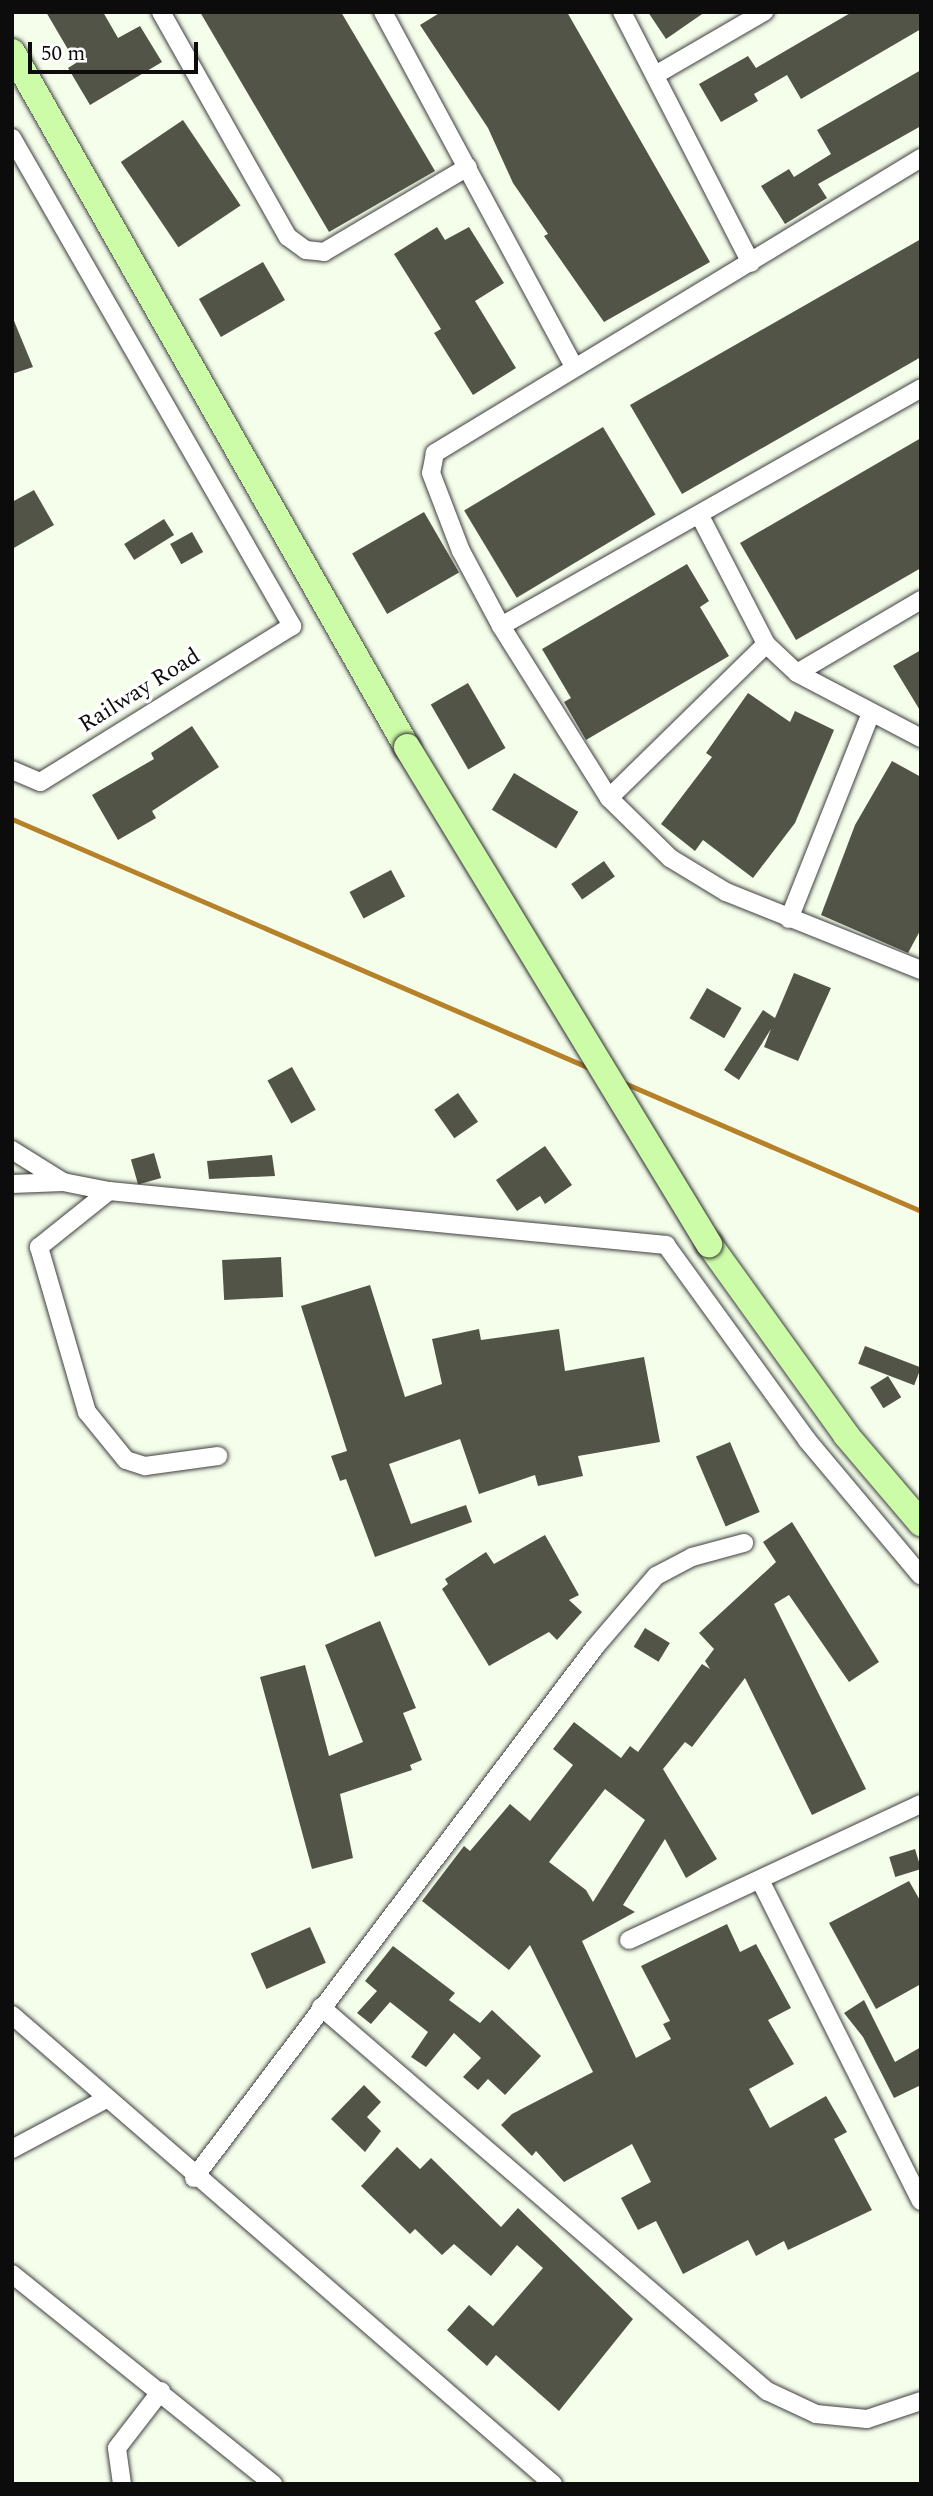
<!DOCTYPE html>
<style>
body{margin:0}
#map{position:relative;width:933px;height:2496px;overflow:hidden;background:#f5feeb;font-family:Spectral,serif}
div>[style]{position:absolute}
.building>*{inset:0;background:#535448;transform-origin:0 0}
.roads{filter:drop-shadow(0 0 2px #3f3f3f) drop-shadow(0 0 2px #3f3f3f)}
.street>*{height:18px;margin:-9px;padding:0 9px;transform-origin:9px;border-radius:9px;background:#fff}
.secondary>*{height:26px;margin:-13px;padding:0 13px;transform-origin:13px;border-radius:13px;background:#cdfca8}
.rail>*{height:5px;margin:-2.5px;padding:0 2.5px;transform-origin:2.5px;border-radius:2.5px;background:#b68129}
.bridges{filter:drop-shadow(0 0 2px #2e2e2e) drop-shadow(0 0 2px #2e2e2e)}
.secondary-bridge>*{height:26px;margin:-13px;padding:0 13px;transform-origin:13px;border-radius:13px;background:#cdfca8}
span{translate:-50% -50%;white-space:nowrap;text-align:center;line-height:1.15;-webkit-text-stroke:7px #fff;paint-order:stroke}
.street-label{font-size:23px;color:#0c0c0c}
.frame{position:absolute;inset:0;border:14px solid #0c0c0c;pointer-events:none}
.scale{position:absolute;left:28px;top:42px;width:170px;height:32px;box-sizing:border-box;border:4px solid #0c0c0c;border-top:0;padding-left:9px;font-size:21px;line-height:24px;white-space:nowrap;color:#0c0c0c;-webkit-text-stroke:5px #fff;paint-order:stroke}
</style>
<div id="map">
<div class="building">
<i style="clip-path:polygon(46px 12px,103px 12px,118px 38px,140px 26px,162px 62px,90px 105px,68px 68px,76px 63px)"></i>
<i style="clip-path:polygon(200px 12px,341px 12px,435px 171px,329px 232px)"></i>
<i style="clip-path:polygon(441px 12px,567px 12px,710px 262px,604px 322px,544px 236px,548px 234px,513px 183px,488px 128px,420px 25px)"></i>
<i style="clip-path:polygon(648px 12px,705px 12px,666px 39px)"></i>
<i style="clip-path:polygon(852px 12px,921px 12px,921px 29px,801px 99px,787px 75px,754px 94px,758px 101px,721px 122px,699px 84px,748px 56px,756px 68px)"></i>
<i style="clip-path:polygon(921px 70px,921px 126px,818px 184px,827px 198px,785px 224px,761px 186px,789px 169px,794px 177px,831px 154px,817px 130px)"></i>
<i style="left:183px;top:120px;width:103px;height:75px;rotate:56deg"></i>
<i style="clip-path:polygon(437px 227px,445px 240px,469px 227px,504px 283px,475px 301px,516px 368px,473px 395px,434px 333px,441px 329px,394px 254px)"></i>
<i style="clip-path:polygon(921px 239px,921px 357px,682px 494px,630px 405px)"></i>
<i style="left:263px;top:262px;width:44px;height:74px;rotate:60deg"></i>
<i style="clip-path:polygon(12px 316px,33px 367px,12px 374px)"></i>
<i style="left:603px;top:427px;width:102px;height:162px;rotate:59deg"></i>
<i style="clip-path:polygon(921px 438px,921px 568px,796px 640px,740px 543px)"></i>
<i style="clip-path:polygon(34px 490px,54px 525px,12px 549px,12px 502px)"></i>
<i style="left:424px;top:512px;width:70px;height:83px;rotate:60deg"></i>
<i style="left:164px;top:519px;width:19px;height:47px;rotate:58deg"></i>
<i style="left:192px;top:532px;width:23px;height:25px;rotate:61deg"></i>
<i style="clip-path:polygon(687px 564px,709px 601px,700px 607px,729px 656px,586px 740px,564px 702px,571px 698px,542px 649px)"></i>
<i style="clip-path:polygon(921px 650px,921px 712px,893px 666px)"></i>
<i style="left:468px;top:683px;width:75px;height:43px;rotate:60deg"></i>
<i style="clip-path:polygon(748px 693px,790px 722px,795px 711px,834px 730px,795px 823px,753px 878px,703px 840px,695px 851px,661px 824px,712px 757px,706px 753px)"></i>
<i style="clip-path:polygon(192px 726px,219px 767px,152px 811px,156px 818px,118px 840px,92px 795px,154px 759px,151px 753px)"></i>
<i style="clip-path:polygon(892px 761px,921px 777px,921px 929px,908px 953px,821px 915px,855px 825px)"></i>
<i style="left:514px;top:773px;width:75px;height:43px;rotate:31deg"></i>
<i style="left:604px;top:861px;width:19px;height:40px;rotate:55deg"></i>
<i style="left:391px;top:870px;width:30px;height:47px;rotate:62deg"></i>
<i style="clip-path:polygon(794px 973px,831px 988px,798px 1061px,764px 1047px,771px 1029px,739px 1080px,724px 1070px,763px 1010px,775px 1018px)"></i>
<i style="left:707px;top:988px;width:40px;height:35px;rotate:30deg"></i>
<i style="left:292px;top:1067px;width:49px;height:28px;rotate:61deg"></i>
<i style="left:458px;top:1093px;width:35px;height:29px;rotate:55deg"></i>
<i style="clip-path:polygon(545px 1146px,572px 1185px,545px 1204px,540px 1196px,517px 1211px,496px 1180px)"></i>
<i style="left:154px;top:1153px;width:26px;height:24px;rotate:74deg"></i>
<i style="clip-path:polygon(272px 1155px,275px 1176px,209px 1179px,207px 1161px)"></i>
<i style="left:281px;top:1257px;width:40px;height:59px;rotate:87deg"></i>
<i style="clip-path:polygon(370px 1285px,405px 1397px,442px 1384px,432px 1339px,479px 1329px,481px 1340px,559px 1329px,565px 1371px,644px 1357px,660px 1442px,578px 1456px,583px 1476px,538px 1486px,535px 1475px,479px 1494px,460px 1439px,389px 1464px,411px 1524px,466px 1505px,472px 1522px,375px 1557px,346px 1479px,340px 1481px,331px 1456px,347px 1451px,301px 1306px)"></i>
<i style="left:865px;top:1346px;width:60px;height:19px;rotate:21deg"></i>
<i style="left:888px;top:1376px;width:25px;height:21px;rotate:58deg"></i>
<i style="left:730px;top:1442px;width:76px;height:37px;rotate:67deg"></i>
<i style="clip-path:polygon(evenodd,792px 1522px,879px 1662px,849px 1682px,789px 1595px,774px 1604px,866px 1789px,812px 1815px,745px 1678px,692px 1747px,685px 1742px,663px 1769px,717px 1859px,686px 1878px,665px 1839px,623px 1905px,635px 1912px,582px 1941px,636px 2058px,671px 2039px,663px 2024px,670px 2021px,641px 1966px,727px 1924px,740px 1952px,756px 1944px,791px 2008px,768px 2020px,794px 2064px,749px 2089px,770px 2128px,826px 2096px,847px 2132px,834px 2139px,872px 2210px,788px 2250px,784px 2241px,756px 2256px,748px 2240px,683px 2274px,656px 2221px,638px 2230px,621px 2198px,651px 2182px,632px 2144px,564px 2182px,536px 2151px,532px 2156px,501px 2125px,512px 2114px,593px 2072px,530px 1945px,509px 1970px,422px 1901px,464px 1846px,470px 1851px,510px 1804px,530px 1821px,573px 1765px,553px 1749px,574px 1722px,621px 1758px,630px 1746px,638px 1752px,702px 1664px,710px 1669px,705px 1661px,714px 1649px,699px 1633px,776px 1562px,763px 1542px,792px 1522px,605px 1789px,645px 1820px,593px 1902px,586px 1890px,549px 1862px,605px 1789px)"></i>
<i style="clip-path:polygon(545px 1535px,579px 1595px,569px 1600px,582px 1612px,557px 1640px,549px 1632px,489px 1666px,442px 1589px,448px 1584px,445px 1579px,486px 1552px,494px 1564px)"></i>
<i style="clip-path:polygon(380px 1621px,416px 1708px,403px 1713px,422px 1760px,410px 1765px,412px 1770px,340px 1794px,353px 1858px,312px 1869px,260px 1677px,305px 1665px,329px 1756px,363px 1742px,325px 1645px)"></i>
<i style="left:645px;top:1628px;width:29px;height:22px;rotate:31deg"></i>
<i style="left:915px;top:1849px;width:21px;height:27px;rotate:73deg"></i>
<i style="clip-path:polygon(909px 1881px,921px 1902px,921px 1984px,876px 2009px,829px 1923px)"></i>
<i style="left:310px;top:1927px;width:39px;height:65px;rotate:66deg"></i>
<i style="clip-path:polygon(393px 1946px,455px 1993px,449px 2000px,480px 2023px,492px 2010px,541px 2056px,505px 2095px,488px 2079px,478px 2090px,463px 2077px,481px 2058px,454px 2033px,426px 2067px,411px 2057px,428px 2032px,390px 2002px,371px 2024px,357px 2013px,377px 1991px,365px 1981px)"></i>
<i style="clip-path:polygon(864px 2000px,895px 2062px,921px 2047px,921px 2085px,894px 2098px,863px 2037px,844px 2013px)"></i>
<i style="clip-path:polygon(364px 2085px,381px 2102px,367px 2117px,381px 2131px,365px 2152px,331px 2119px)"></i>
<i style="clip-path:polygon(397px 2147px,420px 2169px,431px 2158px,501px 2227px,518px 2208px,633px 2319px,559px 2411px,496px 2355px,487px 2366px,447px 2330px,469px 2305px,493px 2326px,543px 2268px,517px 2245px,491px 2276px,454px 2244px,442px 2255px,415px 2229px,410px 2234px,361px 2186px)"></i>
</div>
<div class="roads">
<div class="street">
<i style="left:161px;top:12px;width:258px;rotate:60.6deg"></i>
<i style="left:288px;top:237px;width:22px;rotate:36deg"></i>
<i style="left:306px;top:250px;width:18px;rotate:6deg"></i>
<i style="left:324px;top:252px;width:167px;rotate:-30.6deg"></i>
<i style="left:383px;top:12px;width:403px;rotate:61.7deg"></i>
<i style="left:622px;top:12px;width:282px;rotate:62.8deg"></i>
<i style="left:657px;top:74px;width:124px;rotate:-30.1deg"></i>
<i style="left:12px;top:138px;width:563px;rotate:60.15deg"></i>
<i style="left:292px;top:626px;width:296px;rotate:148.2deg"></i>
<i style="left:40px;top:782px;width:30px;rotate:-157deg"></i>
<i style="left:921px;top:158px;width:569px;rotate:148.74deg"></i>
<i style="left:435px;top:453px;width:20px;rotate:101deg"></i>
<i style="left:431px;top:473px;width:84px;rotate:69deg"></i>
<i style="left:461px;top:551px;width:85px;rotate:61.9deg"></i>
<i style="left:501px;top:626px;width:203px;rotate:57.9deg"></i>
<i style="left:609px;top:798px;width:86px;rotate:44.5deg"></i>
<i style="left:670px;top:858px;width:66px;rotate:31.3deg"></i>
<i style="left:726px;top:892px;width:210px;rotate:21.8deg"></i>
<i style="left:700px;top:516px;width:144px;rotate:62.7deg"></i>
<i style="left:766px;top:644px;width:42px;rotate:43.1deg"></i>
<i style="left:797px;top:673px;width:140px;rotate:27.7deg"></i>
<i style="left:501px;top:626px;width:483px;rotate:-29.5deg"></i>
<i style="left:797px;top:673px;width:144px;rotate:-30.5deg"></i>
<i style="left:609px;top:798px;width:220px;rotate:-44.4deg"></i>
<i style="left:789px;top:919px;width:219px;rotate:-68.3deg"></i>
<i style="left:12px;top:1150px;width:60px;rotate:32.1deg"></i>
<i style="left:63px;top:1182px;width:47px;rotate:11.1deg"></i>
<i style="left:109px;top:1191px;width:560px;rotate:5.54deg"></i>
<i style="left:666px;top:1245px;width:241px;rotate:54.1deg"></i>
<i style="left:807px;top:1440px;width:177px;rotate:50deg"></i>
<i style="left:12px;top:1184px;width:51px;rotate:-2.2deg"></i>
<i style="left:109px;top:1191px;width:90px;rotate:141.3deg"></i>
<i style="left:39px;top:1247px;width:172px;rotate:73.8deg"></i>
<i style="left:87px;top:1412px;width:62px;rotate:50.9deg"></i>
<i style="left:126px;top:1460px;width:20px;rotate:18deg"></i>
<i style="left:145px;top:1466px;width:74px;rotate:-7.8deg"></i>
<i style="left:760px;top:1880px;width:359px;rotate:63.4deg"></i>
<i style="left:629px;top:1940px;width:322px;rotate:-25deg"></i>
<i style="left:321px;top:2007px;width:589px;rotate:40.73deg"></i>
<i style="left:767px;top:2391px;width:54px;rotate:25.1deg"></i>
<i style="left:816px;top:2414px;width:51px;rotate:5.6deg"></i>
<i style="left:867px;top:2419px;width:57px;rotate:-18.4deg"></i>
<i style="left:12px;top:2015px;width:716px;rotate:40.92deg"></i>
<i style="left:12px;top:2149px;width:106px;rotate:-28deg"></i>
<i style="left:194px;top:2178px;width:665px;rotate:-52.94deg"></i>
<i style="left:595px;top:1647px;width:94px;rotate:-49.3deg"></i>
<i style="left:656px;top:1576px;width:41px;rotate:-27.8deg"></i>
<i style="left:692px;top:1557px;width:54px;rotate:-15.1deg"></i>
<i style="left:12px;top:2274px;width:335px;rotate:38.8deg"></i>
<i style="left:122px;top:2484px;width:36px;rotate:-98deg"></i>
<i style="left:117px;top:2448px;width:72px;rotate:-52.3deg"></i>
</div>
<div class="secondary">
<i style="left:12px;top:52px;width:799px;rotate:60.39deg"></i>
<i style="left:709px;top:1244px;width:235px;rotate:54.3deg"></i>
<i style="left:846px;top:1435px;width:116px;rotate:49.6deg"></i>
</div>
</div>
<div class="rail">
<i style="left:12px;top:819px;width:990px;rotate:23.33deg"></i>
</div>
<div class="bridges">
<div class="secondary-bridge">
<i style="left:407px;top:747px;width:582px;rotate:58.72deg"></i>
</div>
</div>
<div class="street-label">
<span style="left:140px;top:691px;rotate:-32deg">Railway Road</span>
</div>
<div class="frame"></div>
<div class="scale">50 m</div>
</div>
